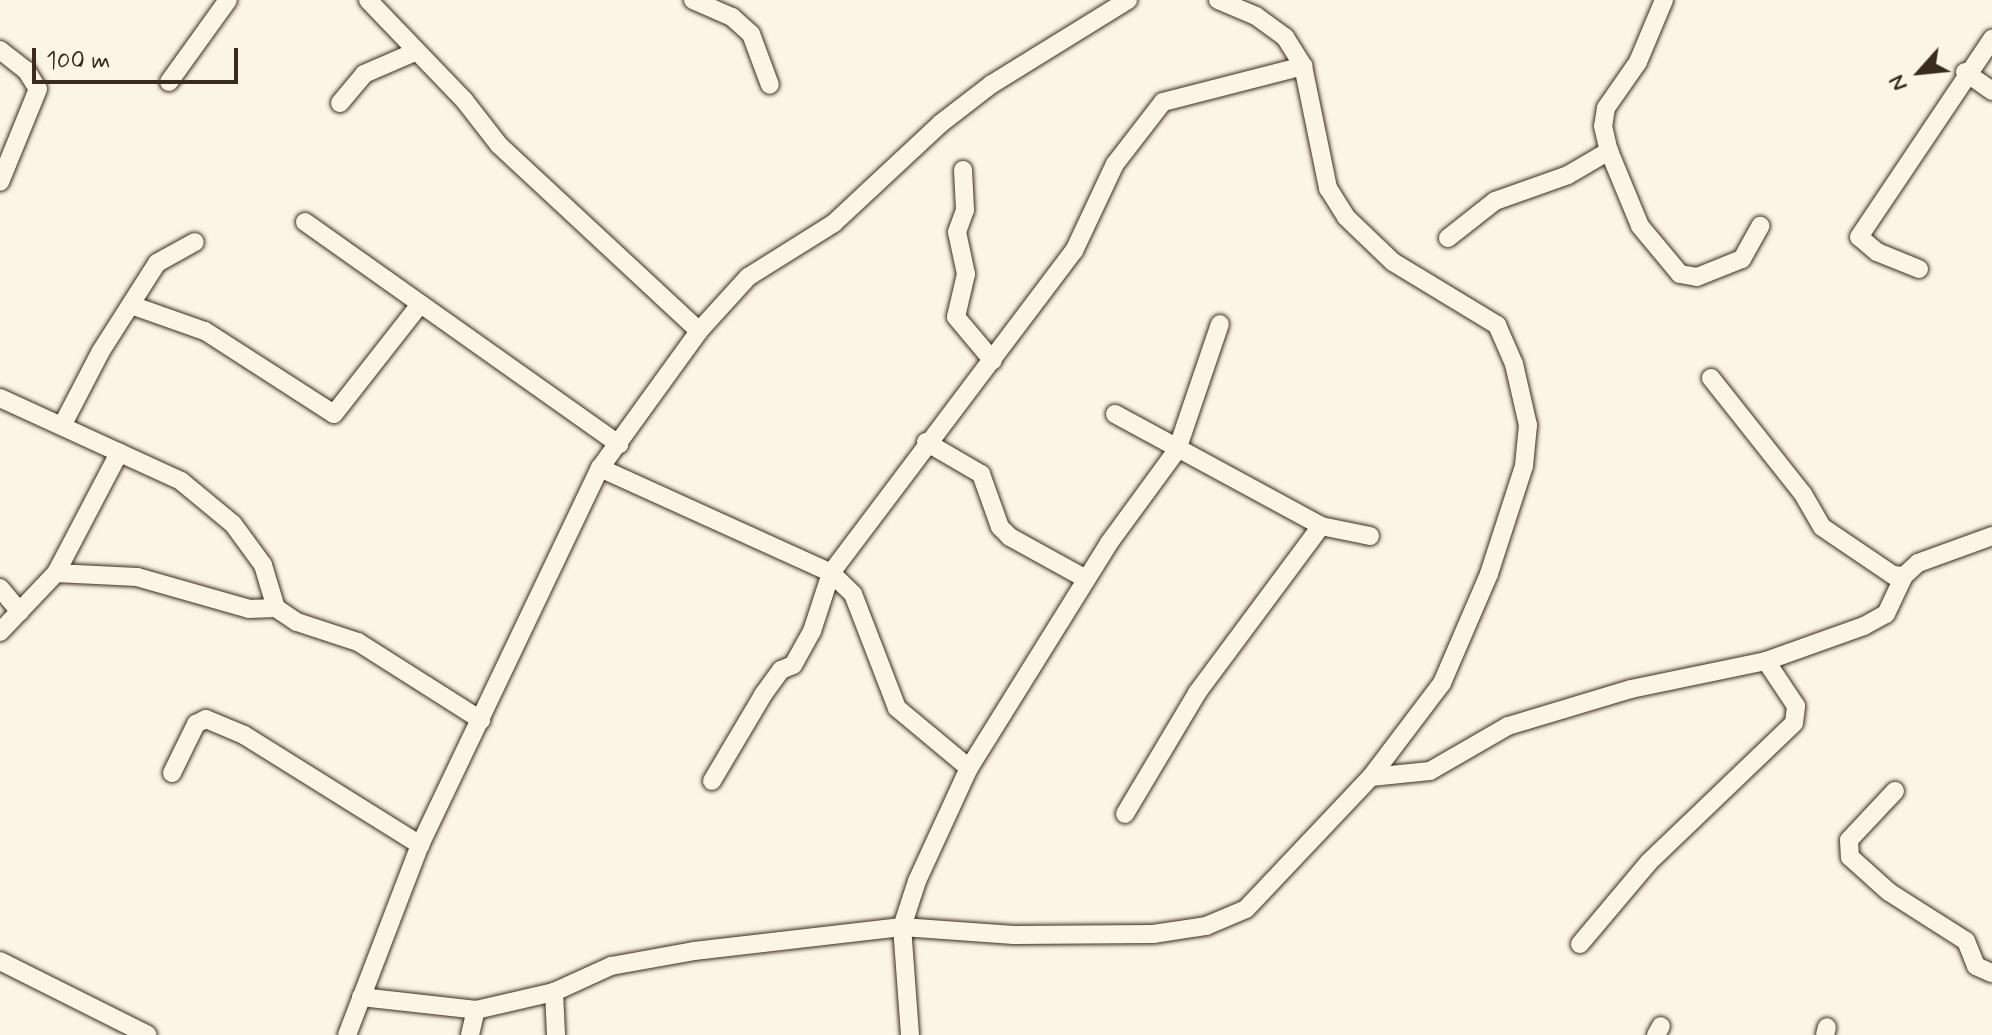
<!DOCTYPE html>
<style>
body{margin:0}
#map{position:relative;width:1992px;height:1035px;overflow:hidden;background:#fcf5e5;font-family:Mynerve,sans-serif}
div>[style]{position:absolute}
.roads{filter:drop-shadow(0 0 2px #3b2a1e) drop-shadow(0 0 2px #3b2a1e)}
.minor>*{height:18px;margin:-9px;padding:0 9px;transform-origin:9px;border-radius:9px;background:#fcf5e5}
span{translate:-50% -50%;white-space:nowrap;text-align:center;line-height:1.15;-webkit-text-stroke:6px #fcf5e5;paint-order:stroke}
.north{position:absolute;left:1880px;top:32px;width:80px;height:80px;-webkit-text-stroke:6px #fcf5e5;paint-order:stroke;rotate:243deg;font-size:22px;font-weight:700;line-height:32px;text-align:center;color:#3b2a1e}
.north::after{content:'';display:block;margin:auto;width:28px;height:36px;background:#3b2a1e;clip-path:polygon(50% 0,100% 100%,50% 72%,0 100%)}
.scale{position:absolute;left:32px;top:48px;width:206px;height:36px;box-sizing:border-box;border:4px solid #3b2a1e;border-top:0;padding-left:10px;font-size:24px;line-height:28px;white-space:nowrap;color:#3b2a1e;-webkit-text-stroke:6px #fcf5e5;paint-order:stroke}
</style>
<div id="map">
<div class="roads">
<div class="minor">
<i style="left:368px;top:0;width:139px;rotate:46.2deg"></i>
<i style="left:464px;top:100px;width:57px;rotate:52.1deg"></i>
<i style="left:499px;top:145px;width:273px;rotate:42.9deg"></i>
<i style="left:693px;top:0;width:43px;rotate:23.6deg"></i>
<i style="left:732px;top:17px;width:25px;rotate:42deg"></i>
<i style="left:751px;top:34px;width:54px;rotate:69.6deg"></i>
<i style="left:1218px;top:0;width:41px;rotate:22.8deg"></i>
<i style="left:1256px;top:16px;width:36px;rotate:36deg"></i>
<i style="left:1285px;top:37px;width:34px;rotate:58deg"></i>
<i style="left:1303px;top:66px;width:125px;rotate:78.4deg"></i>
<i style="left:1328px;top:188px;width:34px;rotate:58deg"></i>
<i style="left:1346px;top:217px;width:65px;rotate:43.8deg"></i>
<i style="left:1393px;top:262px;width:122px;rotate:31.2deg"></i>
<i style="left:1497px;top:325px;width:43px;rotate:66.4deg"></i>
<i style="left:1514px;top:364px;width:63px;rotate:77.1deg"></i>
<i style="left:1528px;top:425px;width:41px;rotate:95.6deg"></i>
<i style="left:1524px;top:466px;width:114px;rotate:108deg"></i>
<i style="left:1489px;top:574px;width:119px;rotate:113.3deg"></i>
<i style="left:1442px;top:683px;width:118px;rotate:127.1deg"></i>
<i style="left:1664px;top:0;width:67px;rotate:112.8deg"></i>
<i style="left:1638px;top:62px;width:56px;rotate:124.8deg"></i>
<i style="left:1606px;top:108px;width:18px;rotate:99deg"></i>
<i style="left:1603px;top:126px;width:26px;rotate:77deg"></i>
<i style="left:1609px;top:151px;width:81px;rotate:67.5deg"></i>
<i style="left:1640px;top:226px;width:62px;rotate:50.2deg"></i>
<i style="left:1680px;top:274px;width:17px;rotate:10deg"></i>
<i style="left:1697px;top:277px;width:48px;rotate:-21.8deg"></i>
<i style="left:1742px;top:259px;width:38px;rotate:-61deg"></i>
<i style="left:0;top:50px;width:33px;rotate:38deg"></i>
<i style="left:26px;top:70px;width:22px;rotate:58deg"></i>
<i style="left:38px;top:89px;width:100px;rotate:112.2deg"></i>
<i style="left:1965px;top:72px;width:33px;rotate:35deg"></i>
<i style="left:169px;top:82px;width:101px;rotate:-54.3deg"></i>
<i style="left:340px;top:103px;width:38px;rotate:-50deg"></i>
<i style="left:364px;top:74px;width:56px;rotate:-23.3deg"></i>
<i style="left:963px;top:170px;width:40px;rotate:87.1deg"></i>
<i style="left:965px;top:210px;width:23px;rotate:110deg"></i>
<i style="left:957px;top:232px;width:43px;rotate:77.9deg"></i>
<i style="left:966px;top:274px;width:44px;rotate:103.1deg"></i>
<i style="left:956px;top:317px;width:57px;rotate:49.9deg"></i>
<i style="left:305px;top:222px;width:385px;rotate:35.3deg"></i>
<i style="left:1448px;top:238px;width:60px;rotate:-38.2deg"></i>
<i style="left:1495px;top:201px;width:77px;rotate:-19.6deg"></i>
<i style="left:1568px;top:175px;width:48px;rotate:-30.3deg"></i>
<i style="left:1919px;top:269px;width:45px;rotate:-158deg"></i>
<i style="left:1877px;top:252px;width:23px;rotate:-140deg"></i>
<i style="left:1859px;top:237px;width:239px;rotate:-56.1deg"></i>
<i style="left:131px;top:305px;width:78px;rotate:19.4deg"></i>
<i style="left:205px;top:331px;width:153px;rotate:32.8deg"></i>
<i style="left:334px;top:414px;width:136px;rotate:-51.9deg"></i>
<i style="left:1711px;top:378px;width:148px;rotate:51.6deg"></i>
<i style="left:1803px;top:494px;width:38px;rotate:60deg"></i>
<i style="left:1822px;top:527px;width:86px;rotate:34.1deg"></i>
<i style="left:1893px;top:575px;width:11px;rotate:5deg"></i>
<i style="left:0;top:398px;width:199px;rotate:24.6deg"></i>
<i style="left:181px;top:481px;width:67px;rotate:39.6deg"></i>
<i style="left:233px;top:524px;width:51px;rotate:53.8deg"></i>
<i style="left:263px;top:565px;width:45px;rotate:73.2deg"></i>
<i style="left:276px;top:608px;width:25px;rotate:34deg"></i>
<i style="left:297px;top:622px;width:64px;rotate:18.2deg"></i>
<i style="left:358px;top:642px;width:146px;rotate:32.4deg"></i>
<i style="left:1115px;top:414px;width:234px;rotate:28.5deg"></i>
<i style="left:1321px;top:526px;width:50px;rotate:11.5deg"></i>
<i style="left:63px;top:424px;width:82px;rotate:-62.5deg"></i>
<i style="left:101px;top:351px;width:104px;rotate:-57.5deg"></i>
<i style="left:157px;top:263px;width:43px;rotate:-28.9deg"></i>
<i style="left:926px;top:442px;width:64px;rotate:30.2deg"></i>
<i style="left:981px;top:474px;width:56px;rotate:70.3deg"></i>
<i style="left:1000px;top:527px;width:14px;rotate:45deg"></i>
<i style="left:1010px;top:537px;width:87px;rotate:28.9deg"></i>
<i style="left:600px;top:468px;width:254px;rotate:24.4deg"></i>
<i style="left:831px;top:573px;width:61px;rotate:108.1deg"></i>
<i style="left:812px;top:631px;width:39px;rotate:119deg"></i>
<i style="left:793px;top:665px;width:13px;rotate:157deg"></i>
<i style="left:781px;top:670px;width:31px;rotate:126deg"></i>
<i style="left:763px;top:695px;width:100px;rotate:120.7deg"></i>
<i style="left:56px;top:573px;width:81px;rotate:2.8deg"></i>
<i style="left:137px;top:577px;width:116px;rotate:15.9deg"></i>
<i style="left:249px;top:609px;width:27px;rotate:-2deg"></i>
<i style="left:0;top:588px;width:31px;rotate:50deg"></i>
<i style="left:0;top:632px;width:81px;rotate:-46.5deg"></i>
<i style="left:56px;top:573px;width:136px;rotate:-62.3deg"></i>
<i style="left:969px;top:768px;width:94px;rotate:-140.2deg"></i>
<i style="left:897px;top:708px;width:122px;rotate:-111.1deg"></i>
<i style="left:853px;top:594px;width:30px;rotate:-136deg"></i>
<i style="left:831px;top:573px;width:403px;rotate:-53deg"></i>
<i style="left:1074px;top:251px;width:96px;rotate:-64.8deg"></i>
<i style="left:1115px;top:164px;width:78px;rotate:-52.3deg"></i>
<i style="left:1163px;top:102px;width:145px;rotate:-14.4deg"></i>
<i style="left:172px;top:773px;width:55px;rotate:-63.9deg"></i>
<i style="left:196px;top:724px;width:11px;rotate:-27deg"></i>
<i style="left:206px;top:719px;width:41px;rotate:22.8deg"></i>
<i style="left:244px;top:735px;width:208px;rotate:32deg"></i>
<i style="left:1895px;top:791px;width:67px;rotate:133.2deg"></i>
<i style="left:1849px;top:840px;width:17px;rotate:87deg"></i>
<i style="left:1850px;top:857px;width:52px;rotate:41.9deg"></i>
<i style="left:1889px;top:892px;width:91px;rotate:32.5deg"></i>
<i style="left:1966px;top:941px;width:27px;rotate:68deg"></i>
<i style="left:1976px;top:966px;width:17px;rotate:24deg"></i>
<i style="left:1125px;top:814px;width:141px;rotate:-59.2deg"></i>
<i style="left:1197px;top:693px;width:208px;rotate:-53.4deg"></i>
<i style="left:1580px;top:944px;width:107px;rotate:-49.9deg"></i>
<i style="left:1649px;top:862px;width:201px;rotate:-43.8deg"></i>
<i style="left:1794px;top:723px;width:17px;rotate:-83deg"></i>
<i style="left:1796px;top:706px;width:54px;rotate:-123.7deg"></i>
<i style="left:0;top:961px;width:165px;rotate:26.6deg"></i>
<i style="left:554px;top:992px;width:43px;rotate:87.3deg"></i>
<i style="left:361px;top:997px;width:116px;rotate:6.4deg"></i>
<i style="left:476px;top:1010px;width:80px;rotate:-13deg"></i>
<i style="left:554px;top:992px;width:63px;rotate:-24.5deg"></i>
<i style="left:611px;top:966px;width:84px;rotate:-10.2deg"></i>
<i style="left:694px;top:951px;width:209px;rotate:-6.6deg"></i>
<i style="left:902px;top:927px;width:112px;rotate:4.1deg"></i>
<i style="left:1014px;top:935px;width:139px;rotate:-0.4deg"></i>
<i style="left:1153px;top:934px;width:54px;rotate:-8.6deg"></i>
<i style="left:1206px;top:926px;width:43px;rotate:-23deg"></i>
<i style="left:1246px;top:909px;width:182px;rotate:-46.6deg"></i>
<i style="left:1371px;top:777px;width:59px;rotate:-5.8deg"></i>
<i style="left:1430px;top:771px;width:90px;rotate:-30deg"></i>
<i style="left:1508px;top:726px;width:128px;rotate:-16.7deg"></i>
<i style="left:1631px;top:689px;width:138px;rotate:-11.7deg"></i>
<i style="left:1766px;top:661px;width:104px;rotate:-19.7deg"></i>
<i style="left:1864px;top:626px;width:25px;rotate:-29deg"></i>
<i style="left:1886px;top:614px;width:42px;rotate:-64.7deg"></i>
<i style="left:1904px;top:576px;width:19px;rotate:-43deg"></i>
<i style="left:1918px;top:563px;width:79px;rotate:-20deg"></i>
<i style="left:347px;top:1035px;width:204px;rotate:-69deg"></i>
<i style="left:420px;top:845px;width:418px;rotate:-64.5deg"></i>
<i style="left:600px;top:468px;width:169px;rotate:-54.1deg"></i>
<i style="left:699px;top:331px;width:73px;rotate:-47.8deg"></i>
<i style="left:748px;top:277px;width:102px;rotate:-32.1deg"></i>
<i style="left:834px;top:223px;width:145px;rotate:-43deg"></i>
<i style="left:940px;top:124px;width:66px;rotate:-37.6deg"></i>
<i style="left:992px;top:84px;width:160px;rotate:-31.7deg"></i>
<i style="left:470px;top:1035px;width:26px;rotate:-77deg"></i>
<i style="left:910px;top:1035px;width:108px;rotate:-94.2deg"></i>
<i style="left:902px;top:927px;width:48px;rotate:-71.9deg"></i>
<i style="left:917px;top:881px;width:124px;rotate:-65.3deg"></i>
<i style="left:969px;top:768px;width:265px;rotate:-58.1deg"></i>
<i style="left:1109px;top:543px;width:115px;rotate:-53.8deg"></i>
<i style="left:1177px;top:450px;width:133px;rotate:-71.2deg"></i>
<i style="left:1656px;top:1035px;width:10px;rotate:-61deg"></i>
<i style="left:1825px;top:1035px;width:8px;rotate:-76deg"></i>
</div>
</div>
<div class="north">N</div>
<div class="scale">100 m</div>
</div>
